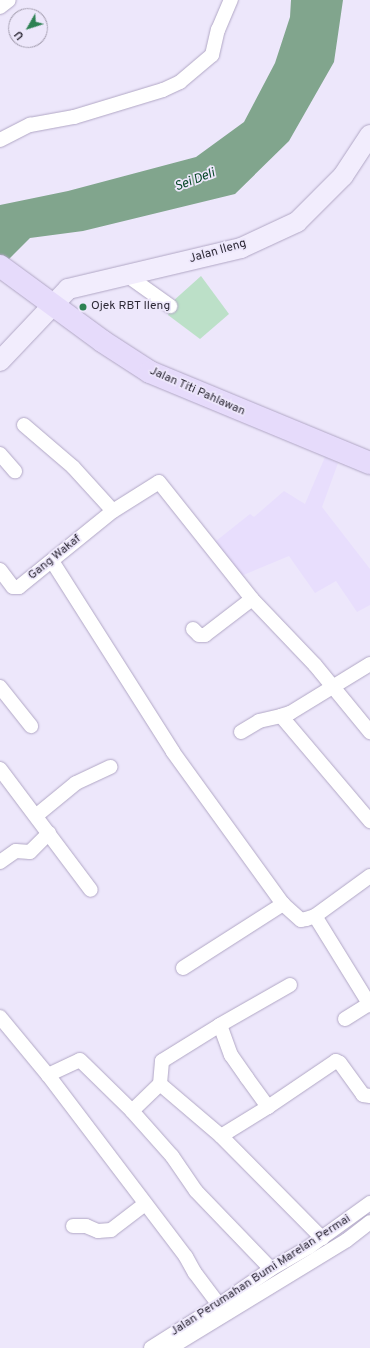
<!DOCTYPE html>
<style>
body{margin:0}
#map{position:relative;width:370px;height:1348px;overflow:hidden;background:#ede7fb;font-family:Overpass,sans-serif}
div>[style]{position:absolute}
.built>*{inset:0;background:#e8defd}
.green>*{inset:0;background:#bce0c8}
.water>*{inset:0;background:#81a58d}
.roads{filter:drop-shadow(0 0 1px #b1a7c5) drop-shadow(0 0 1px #b1a7c5)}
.street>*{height:14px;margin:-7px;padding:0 7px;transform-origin:7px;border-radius:7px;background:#fff}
.secondary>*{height:20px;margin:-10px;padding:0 10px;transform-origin:10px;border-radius:10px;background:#f2edfd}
.primary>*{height:22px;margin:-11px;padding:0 11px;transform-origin:11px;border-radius:11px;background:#e6dbfb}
.dots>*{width:11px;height:11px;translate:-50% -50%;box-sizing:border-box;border:2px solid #ede7fb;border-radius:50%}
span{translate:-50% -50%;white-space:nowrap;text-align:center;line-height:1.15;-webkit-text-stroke:3.5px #ede7fb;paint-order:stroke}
.street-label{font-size:12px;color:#2e2a37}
.poi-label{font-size:12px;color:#2e2a37}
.left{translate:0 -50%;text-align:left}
.water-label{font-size:13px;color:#074828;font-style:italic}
.north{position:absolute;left:8px;top:8px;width:40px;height:40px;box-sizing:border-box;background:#ede7fb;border:1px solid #a19bad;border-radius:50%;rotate:231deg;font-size:11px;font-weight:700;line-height:16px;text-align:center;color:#2e2a37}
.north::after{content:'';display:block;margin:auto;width:14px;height:18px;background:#2d8153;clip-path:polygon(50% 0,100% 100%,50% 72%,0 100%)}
</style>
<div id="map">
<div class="built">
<i style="clip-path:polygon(325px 457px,338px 463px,322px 507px,370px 569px,370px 605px,357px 612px,336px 581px,315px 593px,289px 556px,241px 576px,211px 545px,250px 514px,254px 517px,284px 491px,305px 504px)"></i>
</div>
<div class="green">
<i style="clip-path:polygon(201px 276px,229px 314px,200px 339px,168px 315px,172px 302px)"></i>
</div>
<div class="water">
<i style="clip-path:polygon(291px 0,343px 0,334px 62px,289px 141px,235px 194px,83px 231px,30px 238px,0 268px,0 205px,68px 191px,196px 157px,244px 122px,275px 63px,290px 17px)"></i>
</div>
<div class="roads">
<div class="street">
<i style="left:0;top:7px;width:11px;rotate:-38deg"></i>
<i style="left:0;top:140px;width:34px;rotate:-27deg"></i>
<i style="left:30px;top:125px;width:45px;rotate:-10.3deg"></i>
<i style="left:74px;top:117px;width:93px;rotate:-16.9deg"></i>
<i style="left:163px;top:90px;width:19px;rotate:-25deg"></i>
<i style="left:180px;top:82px;width:42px;rotate:-40.2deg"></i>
<i style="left:212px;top:55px;width:26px;rotate:-77deg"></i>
<i style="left:218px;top:30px;width:33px;rotate:-67deg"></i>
<i style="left:128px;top:276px;width:52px;rotate:35.5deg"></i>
<i style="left:24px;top:425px;width:65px;rotate:40.6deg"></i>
<i style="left:73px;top:467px;width:59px;rotate:47.7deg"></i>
<i style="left:0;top:454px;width:23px;rotate:49deg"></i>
<i style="left:52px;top:561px;width:226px;rotate:57.6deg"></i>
<i style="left:173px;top:752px;width:188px;rotate:54.1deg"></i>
<i style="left:283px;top:904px;width:24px;rotate:42deg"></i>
<i style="left:301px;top:920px;width:5px;rotate:-11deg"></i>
<i style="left:306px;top:919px;width:9px;rotate:-18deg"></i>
<i style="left:315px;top:916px;width:68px;rotate:-36deg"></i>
<i style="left:0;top:570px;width:21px;rotate:53deg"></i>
<i style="left:13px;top:587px;width:6px"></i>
<i style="left:19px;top:587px;width:121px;rotate:-39deg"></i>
<i style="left:113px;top:511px;width:54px;rotate:-32.2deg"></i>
<i style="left:159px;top:482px;width:149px;rotate:51.5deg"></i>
<i style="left:252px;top:599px;width:91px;rotate:46.3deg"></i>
<i style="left:315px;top:665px;width:87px;rotate:50.6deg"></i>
<i style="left:193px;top:629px;width:8px;rotate:45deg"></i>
<i style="left:199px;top:635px;width:6px"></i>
<i style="left:205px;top:635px;width:59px;rotate:-37.5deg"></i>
<i style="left:370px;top:664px;width:94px;rotate:148.5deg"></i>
<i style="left:290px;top:713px;width:9px;rotate:162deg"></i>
<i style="left:281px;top:716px;width:138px;rotate:49.7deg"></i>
<i style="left:0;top:687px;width:50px;rotate:51.5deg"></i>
<i style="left:241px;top:732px;width:21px;rotate:-31deg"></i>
<i style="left:259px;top:721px;width:23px;rotate:-13deg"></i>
<i style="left:0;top:769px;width:151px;rotate:53.1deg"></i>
<i style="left:37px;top:815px;width:50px;rotate:-39.4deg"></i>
<i style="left:76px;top:783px;width:38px;rotate:-25deg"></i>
<i style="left:0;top:862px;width:19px;rotate:-35deg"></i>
<i style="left:16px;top:851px;width:14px;rotate:4deg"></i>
<i style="left:30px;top:852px;width:27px;rotate:-45deg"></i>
<i style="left:315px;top:916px;width:105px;rotate:58.3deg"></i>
<i style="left:183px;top:968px;width:119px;rotate:-32.6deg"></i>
<i style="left:290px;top:985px;width:81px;rotate:150.3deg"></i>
<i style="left:220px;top:1025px;width:32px;rotate:70deg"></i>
<i style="left:231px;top:1055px;width:28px;rotate:55deg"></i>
<i style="left:247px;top:1078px;width:36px;rotate:54deg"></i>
<i style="left:268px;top:1107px;width:82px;rotate:-34.1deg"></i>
<i style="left:336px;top:1061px;width:4px;rotate:27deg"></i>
<i style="left:340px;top:1063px;width:39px;rotate:54deg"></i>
<i style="left:363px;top:1095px;width:7px;rotate:8deg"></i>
<i style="left:0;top:1017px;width:75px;rotate:50.4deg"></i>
<i style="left:48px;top:1075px;width:228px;rotate:52.8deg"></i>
<i style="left:186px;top:1257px;width:18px;rotate:61deg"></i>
<i style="left:195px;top:1273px;width:40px;rotate:53deg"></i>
<i style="left:345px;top:1019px;width:28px;rotate:-32deg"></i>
<i style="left:48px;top:1075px;width:35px;rotate:-25deg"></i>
<i style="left:80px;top:1060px;width:73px;rotate:44.4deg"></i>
<i style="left:132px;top:1111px;width:39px;rotate:-44deg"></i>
<i style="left:160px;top:1084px;width:23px;rotate:-85deg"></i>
<i style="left:162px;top:1061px;width:68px;rotate:-31.8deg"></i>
<i style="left:160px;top:1084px;width:80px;rotate:40.4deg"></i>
<i style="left:221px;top:1136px;width:55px;rotate:-31.7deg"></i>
<i style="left:132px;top:1111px;width:60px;rotate:48.4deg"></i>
<i style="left:172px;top:1156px;width:42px;rotate:55.6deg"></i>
<i style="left:196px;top:1191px;width:108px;rotate:46.1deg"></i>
<i style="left:221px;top:1136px;width:144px;rotate:45.3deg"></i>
<i style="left:73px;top:1226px;width:13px"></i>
<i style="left:86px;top:1226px;width:13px;rotate:23deg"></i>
<i style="left:98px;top:1231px;width:13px;rotate:-4deg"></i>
<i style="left:111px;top:1230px;width:43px;rotate:-37.4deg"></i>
<i style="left:151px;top:1348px;width:80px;rotate:-32.3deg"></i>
<i style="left:219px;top:1305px;width:63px;rotate:-34.7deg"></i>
<i style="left:271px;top:1269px;width:44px;rotate:-30.1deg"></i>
<i style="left:309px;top:1247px;width:75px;rotate:-35.8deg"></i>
<i style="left:170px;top:1348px;width:207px;rotate:-31.4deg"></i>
<i style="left:347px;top:1240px;width:29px;rotate:-38deg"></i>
</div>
<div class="secondary">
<i style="left:0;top:361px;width:99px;rotate:-46.6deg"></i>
<i style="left:68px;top:289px;width:178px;rotate:-13.3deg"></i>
<i style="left:241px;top:248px;width:62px;rotate:-24.9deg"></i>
<i style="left:297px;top:222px;width:65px;rotate:-45deg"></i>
<i style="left:343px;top:176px;width:49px;rotate:-56.6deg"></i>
</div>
<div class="primary">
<i style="left:0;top:266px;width:127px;rotate:36.3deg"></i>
<i style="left:102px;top:341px;width:57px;rotate:32.9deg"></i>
<i style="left:150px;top:372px;width:238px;rotate:22.5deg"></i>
</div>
</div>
<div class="dots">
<i style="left:83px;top:307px;background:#2d8153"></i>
</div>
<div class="street-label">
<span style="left:218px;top:252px;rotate:-16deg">Jalan Ileng</span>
<span style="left:197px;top:392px;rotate:24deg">Jalan Titi Pahlawan</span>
<span style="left:55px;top:558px;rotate:-39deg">Gang Wakaf</span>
<span style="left:261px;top:1276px;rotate:-33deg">Jalan Perumahan Bumi Marelan Permai</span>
</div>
<div class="poi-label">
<span class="left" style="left:91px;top:307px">Ojek RBT Ileng</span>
</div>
<div class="water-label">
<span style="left:195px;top:181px;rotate:-21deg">Sei Deli</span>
</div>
<div class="north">U</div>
</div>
